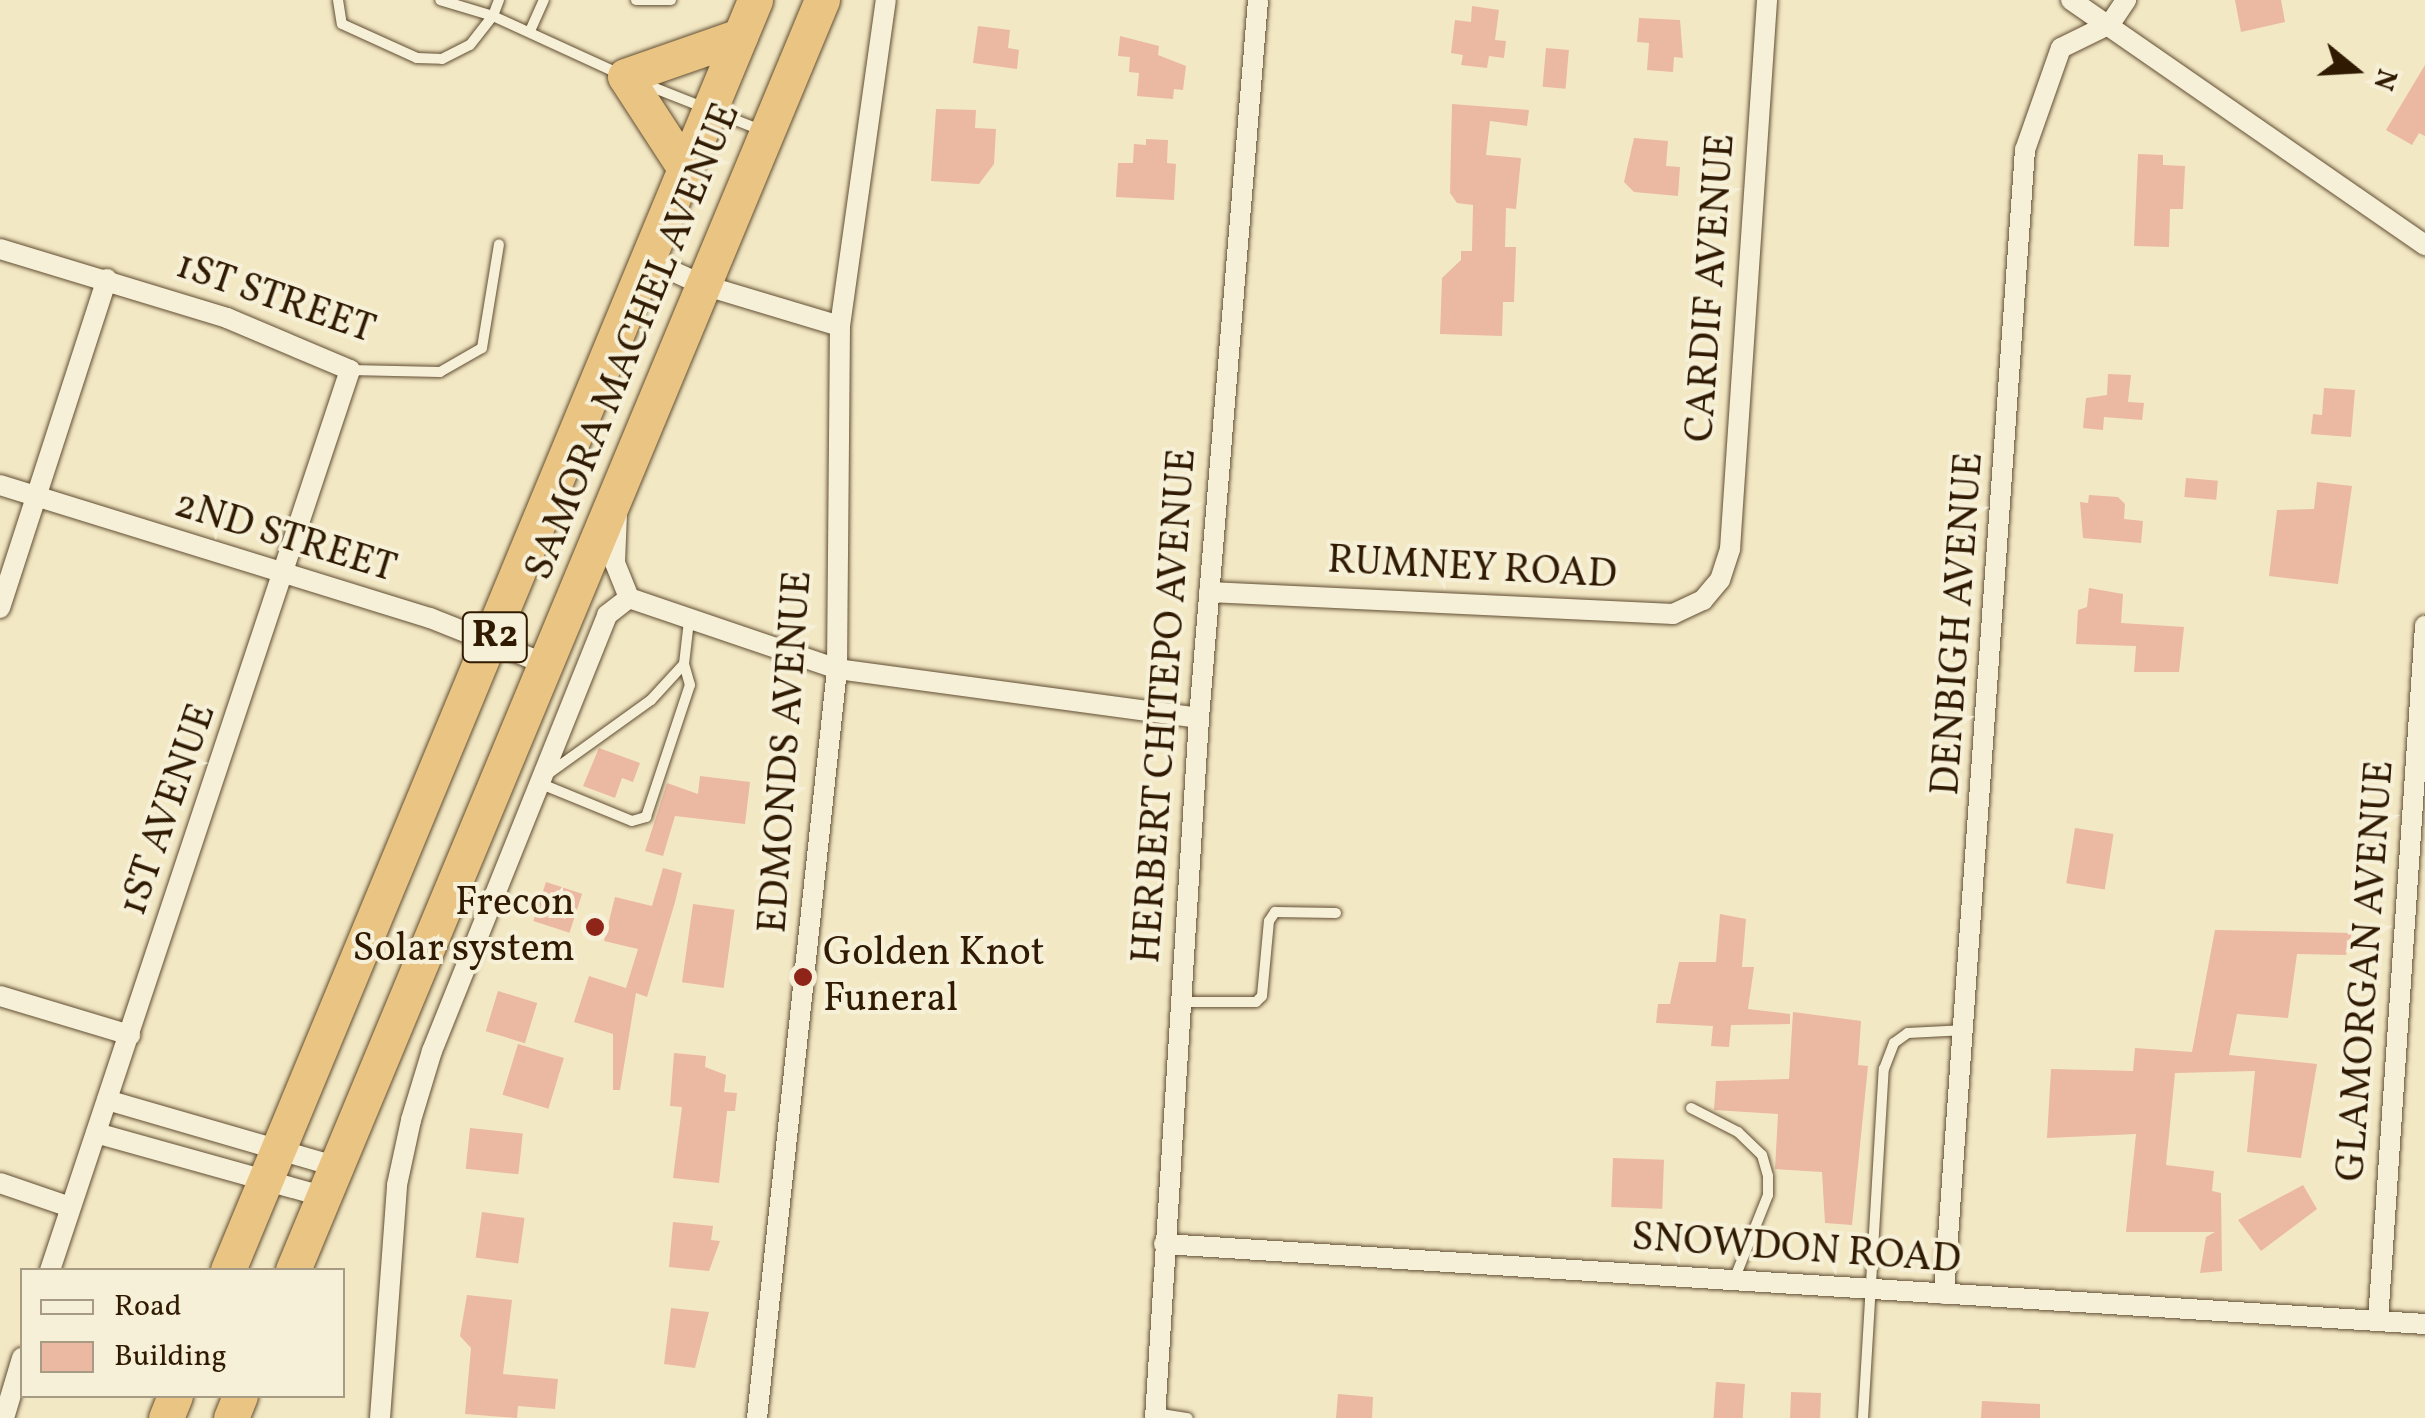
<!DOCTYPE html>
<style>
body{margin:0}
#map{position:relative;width:2425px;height:1418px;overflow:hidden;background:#f3e8c4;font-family:Vollkorn,serif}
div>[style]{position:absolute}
.building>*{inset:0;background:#ebb8a2;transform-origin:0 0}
.roads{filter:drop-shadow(0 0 2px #614e32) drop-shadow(0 0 2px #614e32)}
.lane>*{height:10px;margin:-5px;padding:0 5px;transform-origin:5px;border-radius:5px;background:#f7f0d9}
.street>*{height:20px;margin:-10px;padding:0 10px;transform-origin:10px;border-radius:10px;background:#f7f0d9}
.highway>*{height:35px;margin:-17.5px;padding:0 17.5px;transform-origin:17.5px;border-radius:17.5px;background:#eac482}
.dots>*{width:28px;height:28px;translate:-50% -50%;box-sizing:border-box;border:5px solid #f7f0d9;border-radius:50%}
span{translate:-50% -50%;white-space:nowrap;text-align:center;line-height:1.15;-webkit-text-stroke:8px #f7f0d9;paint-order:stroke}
.shield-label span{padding:2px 8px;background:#f7f0d9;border:2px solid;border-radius:8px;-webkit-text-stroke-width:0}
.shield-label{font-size:38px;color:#301b02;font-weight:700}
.street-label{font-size:40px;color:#301b02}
.poi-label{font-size:40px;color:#301b02}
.right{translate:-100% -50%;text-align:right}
.left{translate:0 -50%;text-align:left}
.legend{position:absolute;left:20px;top:1268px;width:325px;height:130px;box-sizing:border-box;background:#f7f0d9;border:2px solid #a79b83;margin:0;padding:12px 18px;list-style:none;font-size:30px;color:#301b02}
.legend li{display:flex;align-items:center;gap:20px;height:50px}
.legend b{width:50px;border:2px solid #a79b83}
.north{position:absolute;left:2305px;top:20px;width:100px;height:100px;-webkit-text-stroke:8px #f7f0d9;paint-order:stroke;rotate:108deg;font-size:28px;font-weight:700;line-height:40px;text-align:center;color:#301b02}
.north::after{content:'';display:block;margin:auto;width:35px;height:45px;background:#301b02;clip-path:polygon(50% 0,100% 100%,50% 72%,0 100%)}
</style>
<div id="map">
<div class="building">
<i style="clip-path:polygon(2235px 0,2281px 0,2285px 22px,2241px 32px)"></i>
<i style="clip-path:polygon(1472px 6px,1499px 10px,1495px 40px,1506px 41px,1504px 58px,1489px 56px,1487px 68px,1461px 65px,1463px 55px,1451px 53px,1455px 20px,1471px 22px)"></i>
<i style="clip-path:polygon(1639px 18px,1680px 20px,1683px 58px,1674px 57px,1673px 72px,1647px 70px,1649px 43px,1637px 42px)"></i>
<i style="clip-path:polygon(978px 26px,1010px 30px,1008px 48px,1019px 50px,1017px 69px,973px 63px)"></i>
<i style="clip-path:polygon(1120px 36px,1159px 46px,1158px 55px,1186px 66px,1183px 90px,1174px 89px,1173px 99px,1137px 96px,1139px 73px,1129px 72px,1130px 57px,1118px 56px)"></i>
<i style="left:1546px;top:48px;width:23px;height:39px;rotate:5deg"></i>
<i style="clip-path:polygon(2425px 65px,2425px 136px,2419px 133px,2412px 145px,2386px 130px)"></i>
<i style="clip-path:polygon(1452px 104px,1529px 110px,1527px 126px,1490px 121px,1486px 155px,1521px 158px,1516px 209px,1506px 208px,1505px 247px,1516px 247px,1514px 302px,1503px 302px,1502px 336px,1440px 334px,1442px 278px,1461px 260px,1461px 251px,1472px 251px,1473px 205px,1457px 203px,1450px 193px)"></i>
<i style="clip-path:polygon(936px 109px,976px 110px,975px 128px,996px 129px,994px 164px,979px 184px,931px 181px)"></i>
<i style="clip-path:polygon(1634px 138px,1668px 141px,1666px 166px,1680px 167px,1678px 196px,1634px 192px,1624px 182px)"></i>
<i style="clip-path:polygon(1146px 139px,1168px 140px,1167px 163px,1176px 164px,1174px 200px,1116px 197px,1118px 163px,1133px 163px,1134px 144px,1146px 145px)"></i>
<i style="clip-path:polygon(2138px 154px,2163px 155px,2163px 165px,2185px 166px,2183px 209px,2170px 209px,2169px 247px,2134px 246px)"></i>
<i style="clip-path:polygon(2108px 374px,2131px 375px,2128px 402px,2144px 403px,2142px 420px,2104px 417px,2103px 430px,2083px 428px,2086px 398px,2107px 395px)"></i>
<i style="clip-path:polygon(2324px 388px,2355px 390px,2351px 437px,2311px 434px,2313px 414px,2322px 415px)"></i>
<i style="left:2186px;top:478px;width:32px;height:19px;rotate:5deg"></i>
<i style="clip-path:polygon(2317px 482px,2352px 486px,2338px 584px,2269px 576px,2277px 510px,2314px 509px)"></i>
<i style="clip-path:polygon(2089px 495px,2118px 497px,2125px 504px,2124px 519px,2143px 521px,2141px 543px,2083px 538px,2080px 502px,2088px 503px)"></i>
<i style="clip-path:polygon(2089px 588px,2123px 594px,2121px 623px,2184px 627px,2179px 672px,2134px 672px,2136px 646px,2076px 644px,2078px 610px,2087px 607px)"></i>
<i style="clip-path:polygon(599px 748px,640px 763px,633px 782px,622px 778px,615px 798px,583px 786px)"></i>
<i style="clip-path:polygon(700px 776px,750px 782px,745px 824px,675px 816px,663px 856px,645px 851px,667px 783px,698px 794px)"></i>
<i style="left:2075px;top:828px;width:39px;height:56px;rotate:9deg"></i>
<i style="clip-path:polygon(663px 868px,682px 873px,675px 902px,647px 997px,636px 993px,620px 1090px,613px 1090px,613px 1034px,574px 1022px,589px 976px,626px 988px,638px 949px,604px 941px,615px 897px,652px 906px)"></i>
<i style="left:546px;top:882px;width:38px;height:41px;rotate:18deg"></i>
<i style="left:693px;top:904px;width:42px;height:79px;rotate:8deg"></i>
<i style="clip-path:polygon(1720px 914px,1746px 919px,1742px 967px,1754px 967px,1748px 1009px,1790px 1014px,1790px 1024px,1731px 1025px,1729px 1047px,1711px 1046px,1713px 1026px,1656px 1023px,1658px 1004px,1670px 1004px,1679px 962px,1716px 962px)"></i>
<i style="clip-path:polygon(2215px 930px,2352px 933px,2346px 955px,2297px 954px,2288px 1018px,2237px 1014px,2229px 1055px,2317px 1064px,2301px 1158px,2247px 1152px,2255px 1071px,2175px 1073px,2166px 1165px,2214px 1171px,2212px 1191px,2221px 1193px,2222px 1271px,2200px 1273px,2206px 1237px,2215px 1232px,2126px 1232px,2136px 1134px,2047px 1138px,2051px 1069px,2133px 1071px,2135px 1048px,2192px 1052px)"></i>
<i style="left:498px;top:991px;width:41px;height:42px;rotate:17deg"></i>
<i style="clip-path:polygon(1793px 1012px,1861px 1021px,1858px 1065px,1868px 1066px,1852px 1225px,1825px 1223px,1822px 1172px,1775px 1169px,1778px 1114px,1714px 1110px,1716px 1081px,1789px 1079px)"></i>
<i style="left:518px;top:1044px;width:48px;height:53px;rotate:17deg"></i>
<i style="clip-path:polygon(674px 1053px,706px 1056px,705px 1067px,726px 1075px,724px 1092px,737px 1093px,735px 1111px,727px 1111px,719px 1183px,673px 1178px,682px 1107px,670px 1106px)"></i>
<i style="left:470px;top:1128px;width:53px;height:41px;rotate:6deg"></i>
<i style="left:1613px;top:1158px;width:51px;height:49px;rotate:2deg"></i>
<i style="clip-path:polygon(2303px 1185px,2317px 1209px,2261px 1251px,2238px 1220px)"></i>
<i style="left:482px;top:1212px;width:43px;height:46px;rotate:8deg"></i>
<i style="clip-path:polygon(673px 1222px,713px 1226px,711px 1240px,720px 1241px,709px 1271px,669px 1267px)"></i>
<i style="clip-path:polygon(467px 1295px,512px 1300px,503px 1374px,558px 1379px,555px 1409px,518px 1406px,517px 1418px,465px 1414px,471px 1348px,460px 1336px)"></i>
<i style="clip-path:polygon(671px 1308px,709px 1312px,695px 1368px,664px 1364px)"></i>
<i style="left:1716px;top:1382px;width:29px;height:36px;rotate:4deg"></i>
<i style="left:1791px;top:1392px;width:30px;height:26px;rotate:2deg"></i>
<i style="clip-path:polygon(1338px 1394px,1373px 1397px,1372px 1418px,1336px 1418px)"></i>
<i style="clip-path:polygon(1982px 1401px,2040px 1404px,2040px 1418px,1981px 1418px)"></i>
</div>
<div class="roads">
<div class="lane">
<i style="left:338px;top:0;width:24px;rotate:81deg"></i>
<i style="left:342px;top:24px;width:82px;rotate:24.4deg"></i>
<i style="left:417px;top:58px;width:25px;rotate:2deg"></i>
<i style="left:442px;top:59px;width:31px;rotate:-27deg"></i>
<i style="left:470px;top:45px;width:37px;rotate:-52deg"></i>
<i style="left:493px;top:16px;width:55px;rotate:-163.2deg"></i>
<i style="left:499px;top:0;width:17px;rotate:111deg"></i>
<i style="left:493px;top:16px;width:142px;rotate:24.6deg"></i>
<i style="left:636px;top:0;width:35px"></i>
<i style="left:530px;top:31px;width:34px;rotate:-66deg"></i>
<i style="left:642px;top:83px;width:128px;rotate:21.6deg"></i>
<i style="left:350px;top:370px;width:90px;rotate:1.3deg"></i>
<i style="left:440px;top:372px;width:48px;rotate:-29.7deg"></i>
<i style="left:482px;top:348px;width:105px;rotate:-80.7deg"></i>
<i style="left:548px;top:774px;width:127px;rotate:-35.7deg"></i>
<i style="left:651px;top:700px;width:49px;rotate:-47.5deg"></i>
<i style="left:684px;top:664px;width:43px;rotate:-83.4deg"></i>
<i style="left:539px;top:783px;width:100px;rotate:22.2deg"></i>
<i style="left:632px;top:821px;width:15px;rotate:-16deg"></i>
<i style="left:646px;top:817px;width:139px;rotate:-71.6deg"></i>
<i style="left:690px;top:685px;width:22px;rotate:-106deg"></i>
<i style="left:1180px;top:1002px;width:76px"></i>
<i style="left:1256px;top:1002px;width:8px;rotate:-45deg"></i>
<i style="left:1262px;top:996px;width:75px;rotate:-84.7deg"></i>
<i style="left:1269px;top:921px;width:11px;rotate:-56deg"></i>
<i style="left:1275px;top:912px;width:61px;rotate:0.9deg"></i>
<i style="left:1691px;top:1108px;width:53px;rotate:27.1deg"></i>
<i style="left:1738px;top:1132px;width:33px;rotate:44deg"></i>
<i style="left:1762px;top:1155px;width:22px;rotate:74deg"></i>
<i style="left:1768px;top:1176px;width:19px;rotate:90deg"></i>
<i style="left:1768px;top:1195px;width:92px;rotate:111.8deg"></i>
<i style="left:1155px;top:1413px;width:33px;rotate:9deg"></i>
<i style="left:1863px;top:1418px;width:350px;rotate:-86.6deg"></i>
<i style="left:1884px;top:1069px;width:28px;rotate:-69deg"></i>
<i style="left:1894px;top:1043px;width:17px;rotate:-36deg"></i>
<i style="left:1908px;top:1033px;width:58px;rotate:-3deg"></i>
</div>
<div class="street">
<i style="left:2071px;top:0;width:431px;rotate:34.7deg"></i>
<i style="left:0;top:249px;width:237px;rotate:16.9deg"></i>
<i style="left:227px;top:318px;width:134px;rotate:22.9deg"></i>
<i style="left:350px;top:370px;width:949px;rotate:108.43deg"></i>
<i style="left:644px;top:258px;width:65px;rotate:24.6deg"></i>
<i style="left:703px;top:285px;width:143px;rotate:16.7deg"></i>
<i style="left:0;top:485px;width:450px;rotate:17.2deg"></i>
<i style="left:430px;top:618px;width:127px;rotate:21.7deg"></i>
<i style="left:617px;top:513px;width:50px;rotate:92.3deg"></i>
<i style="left:615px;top:563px;width:38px;rotate:68deg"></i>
<i style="left:1209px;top:592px;width:465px;rotate:2.7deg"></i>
<i style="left:1673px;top:614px;width:33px;rotate:-25deg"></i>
<i style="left:1703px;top:600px;width:26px;rotate:-50deg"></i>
<i style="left:1720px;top:580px;width:33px;rotate:-72deg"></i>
<i style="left:1730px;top:549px;width:550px;rotate:-86.14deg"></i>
<i style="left:0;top:608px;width:346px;rotate:-72deg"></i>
<i style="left:0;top:996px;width:136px;rotate:16.7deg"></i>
<i style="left:107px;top:1100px;width:240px;rotate:16.2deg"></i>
<i style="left:96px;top:1133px;width:238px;rotate:15.6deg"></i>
<i style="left:0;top:1183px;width:74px;rotate:18.9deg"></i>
<i style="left:1164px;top:1244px;width:1264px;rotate:3.63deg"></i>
<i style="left:1944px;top:1294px;width:1147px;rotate:-85.95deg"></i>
<i style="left:2025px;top:150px;width:108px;rotate:-70.6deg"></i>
<i style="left:2061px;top:48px;width:55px;rotate:-26.1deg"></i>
<i style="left:2110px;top:24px;width:29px;rotate:-56deg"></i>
<i style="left:2378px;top:1321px;width:697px;rotate:-86.13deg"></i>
<i style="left:4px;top:1418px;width:63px;rotate:-73.3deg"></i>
<i style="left:380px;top:1418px;width:234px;rotate:-85.8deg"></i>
<i style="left:397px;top:1185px;width:66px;rotate:-77.8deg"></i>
<i style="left:411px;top:1120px;width:72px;rotate:-73.1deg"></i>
<i style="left:432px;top:1051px;width:470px;rotate:-68.1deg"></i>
<i style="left:607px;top:615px;width:28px;rotate:-38deg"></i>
<i style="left:629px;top:598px;width:220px;rotate:18.8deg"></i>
<i style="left:837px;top:669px;width:365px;rotate:7.7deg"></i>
<i style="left:757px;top:1418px;width:753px;rotate:-83.9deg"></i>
<i style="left:837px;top:669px;width:343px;rotate:-89.5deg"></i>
<i style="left:840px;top:326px;width:329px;rotate:-82deg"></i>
<i style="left:1155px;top:1418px;width:701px;rotate:-86.4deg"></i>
<i style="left:1199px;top:718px;width:720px;rotate:-85.3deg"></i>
</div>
<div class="highway">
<i style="left:684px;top:167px;width:108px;rotate:-123deg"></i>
<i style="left:625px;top:76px;width:122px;rotate:-19.2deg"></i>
<i style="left:228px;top:1270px;width:1375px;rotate:-67.46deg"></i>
<i style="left:293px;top:1270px;width:1376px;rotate:-67.39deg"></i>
<i style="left:166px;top:1418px;width:24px;rotate:-68deg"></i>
<i style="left:231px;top:1418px;width:24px;rotate:-68deg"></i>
</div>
</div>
<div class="dots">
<i style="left:595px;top:927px;background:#8f2418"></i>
<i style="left:803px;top:977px;background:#8f2418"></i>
</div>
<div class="shield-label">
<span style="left:495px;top:637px">R2</span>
</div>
<div class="street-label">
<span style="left:1712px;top:288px;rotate:-86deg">CARDIF AVENUE</span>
<span style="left:275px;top:299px;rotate:19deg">1ST STREET</span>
<span style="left:634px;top:342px;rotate:-68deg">SAMORA MACHEL AVENUE</span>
<span style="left:285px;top:538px;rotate:17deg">2ND STREET</span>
<span style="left:1472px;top:569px;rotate:3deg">RUMNEY ROAD</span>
<span style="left:1959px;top:624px;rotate:-86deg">DENBIGH AVENUE</span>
<span style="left:1166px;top:706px;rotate:-86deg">HERBERT CHITEPO AVENUE</span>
<span style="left:787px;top:752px;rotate:-86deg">EDMONDS AVENUE</span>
<span style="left:169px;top:810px;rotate:-71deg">1ST AVENUE</span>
<span style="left:2367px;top:971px;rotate:-86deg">GLAMORGAN AVENUE</span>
<span style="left:1796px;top:1250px;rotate:4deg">SNOWDON ROAD</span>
</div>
<div class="poi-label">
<span class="right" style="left:575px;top:927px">Frecon<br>Solar system</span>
<span class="left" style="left:823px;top:977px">Golden Knot<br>Funeral</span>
</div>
<ul class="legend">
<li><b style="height:12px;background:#f7f0d9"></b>Road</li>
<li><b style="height:28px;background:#ebb8a2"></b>Building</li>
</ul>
<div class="north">N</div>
</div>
